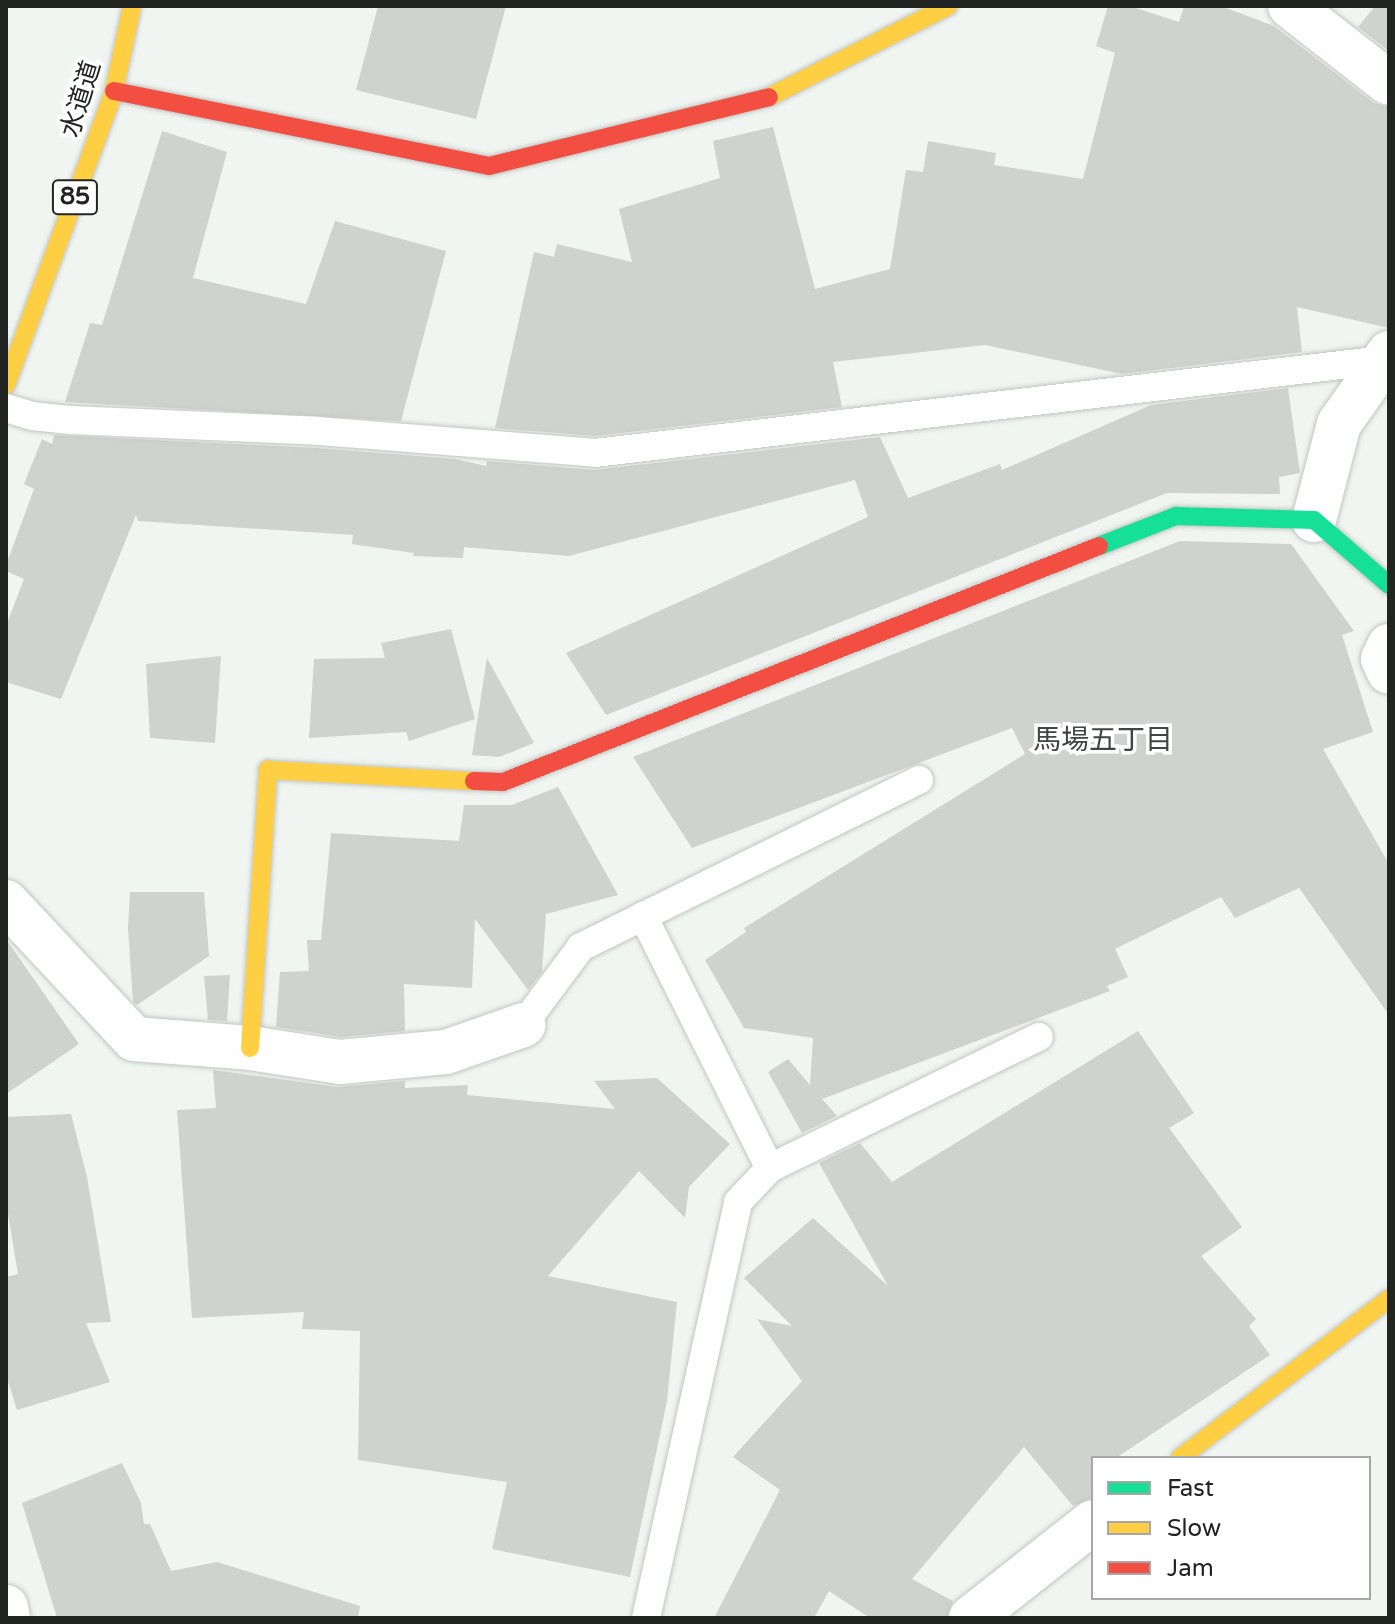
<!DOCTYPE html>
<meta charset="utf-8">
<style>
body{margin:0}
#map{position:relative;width:1395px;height:1624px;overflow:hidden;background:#f0f5f1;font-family:"Varela Round","Noto Sans JP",sans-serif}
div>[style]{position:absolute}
.building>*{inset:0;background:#cfd2cf}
.roads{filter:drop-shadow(0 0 2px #c2c5c2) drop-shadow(0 0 2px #c2c5c2)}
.lane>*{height:28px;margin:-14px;padding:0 14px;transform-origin:14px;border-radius:14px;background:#fdfefd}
.street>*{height:44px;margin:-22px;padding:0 22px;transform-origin:22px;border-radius:22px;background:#fdfefd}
.fast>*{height:18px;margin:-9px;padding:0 9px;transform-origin:9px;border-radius:9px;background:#16e098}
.slow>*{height:18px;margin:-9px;padding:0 9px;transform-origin:9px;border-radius:9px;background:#ffcf43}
.jam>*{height:18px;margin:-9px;padding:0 9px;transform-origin:9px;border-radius:9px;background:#f24e42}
span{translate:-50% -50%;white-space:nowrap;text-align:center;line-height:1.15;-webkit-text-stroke:7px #fff;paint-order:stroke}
.shield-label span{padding:2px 6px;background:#fff;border:2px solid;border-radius:6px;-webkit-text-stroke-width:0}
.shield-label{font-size:24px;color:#222422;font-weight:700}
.street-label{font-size:26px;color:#222422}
.neighbourhood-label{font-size:28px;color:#414642}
.frame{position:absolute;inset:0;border:8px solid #222422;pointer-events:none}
.legend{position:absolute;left:1091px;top:1456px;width:280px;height:144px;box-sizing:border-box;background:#fff;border:2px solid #a7a7a7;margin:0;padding:10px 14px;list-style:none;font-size:24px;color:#222422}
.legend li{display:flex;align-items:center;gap:16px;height:40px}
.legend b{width:40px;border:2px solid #a7a7a7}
</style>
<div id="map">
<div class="building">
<i style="clip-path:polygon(378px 6px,506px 6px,476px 119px,356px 90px)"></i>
<i style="clip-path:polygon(1108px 6px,1130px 6px,1179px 22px,1184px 6px,1221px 6px,1274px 26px,1374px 103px,1389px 107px,1389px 328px,1297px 307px,1302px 352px,1122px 374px,985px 345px,833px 362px,842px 407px,595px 436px,495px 428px,534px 252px,554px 257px,557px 244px,632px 262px,619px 209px,720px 178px,713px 141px,773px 127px,815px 289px,890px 269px,906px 170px,923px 172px,928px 141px,996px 153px,994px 165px,1083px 179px,1115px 53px,1096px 46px)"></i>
<i style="clip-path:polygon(1375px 6px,1389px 6px,1389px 51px,1358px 27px)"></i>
<i style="clip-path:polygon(162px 131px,227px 152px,193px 278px,306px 304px,335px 221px,446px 251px,401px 421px,65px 402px,90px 323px,102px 325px)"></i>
<i style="clip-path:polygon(1288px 388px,1300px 473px,1279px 477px,1280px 494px,1167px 493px,606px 715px,566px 653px,868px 517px,855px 480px,569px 556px,464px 547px,463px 558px,413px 556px,414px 553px,352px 544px,353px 535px,138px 521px,136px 515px,61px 699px,6px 682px,6px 626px,24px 579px,6px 571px,6px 565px,34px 489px,24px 484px,42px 439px,52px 444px,54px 435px,317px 448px,455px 459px,486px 466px,487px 461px,594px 470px,880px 437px,908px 498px,1000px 464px,1002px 470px,1151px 405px)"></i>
<i style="clip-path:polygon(1180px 541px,1291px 544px,1354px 631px,1342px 635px,1373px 732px,1323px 749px,1389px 864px,1389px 1015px,1299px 888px,1235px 918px,1221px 897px,1115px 949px,1128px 977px,1107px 986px,1110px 991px,822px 1099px,837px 1116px,802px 1133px,768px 1072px,788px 1059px,810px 1085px,813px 1038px,744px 1028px,705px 960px,746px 932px,744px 928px,1025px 754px,1012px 728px,692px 848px,633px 757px)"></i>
<i style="clip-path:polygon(451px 629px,475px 719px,409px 741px,406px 732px,309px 738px,314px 659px,385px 658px,381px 643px)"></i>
<i style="clip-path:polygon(221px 656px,215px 743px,150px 738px,146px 664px)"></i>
<i style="clip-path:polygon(487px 658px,534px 743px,499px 757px,472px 755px)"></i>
<i style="clip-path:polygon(558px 787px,618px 895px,546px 914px,542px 972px,528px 990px,475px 919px,472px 988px,404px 984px,405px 1031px,341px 1037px,276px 1027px,280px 972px,309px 971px,307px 940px,321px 940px,331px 833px,459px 841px,464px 805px,512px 805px)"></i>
<i style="clip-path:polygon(130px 892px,204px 892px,209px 956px,137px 1005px,133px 1002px,128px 928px)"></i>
<i style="clip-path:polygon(6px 939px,79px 1044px,6px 1094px)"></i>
<i style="clip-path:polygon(230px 975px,227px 1021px,208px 1020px,204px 976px)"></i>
<i style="clip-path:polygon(1138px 1031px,1194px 1113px,1169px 1128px,1242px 1227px,1201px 1256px,1256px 1319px,1249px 1326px,1270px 1355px,1116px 1458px,1093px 1458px,1093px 1498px,1073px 1506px,1024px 1447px,912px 1579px,953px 1601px,947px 1618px,870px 1618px,829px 1591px,814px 1618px,714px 1618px,780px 1490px,733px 1457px,802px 1381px,757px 1319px,792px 1326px,744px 1278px,813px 1218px,888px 1286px,819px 1163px,860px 1143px,892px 1182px)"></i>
<i style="clip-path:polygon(213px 1070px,337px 1087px,405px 1081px,405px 1088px,468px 1085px,467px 1095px,615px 1109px,594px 1081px,657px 1078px,730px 1144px,689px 1187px,685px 1218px,639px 1171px,548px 1276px,677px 1302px,667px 1401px,630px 1577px,492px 1549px,507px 1482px,358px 1460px,360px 1331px,302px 1329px,304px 1312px,192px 1318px,177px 1110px,216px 1108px)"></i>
<i style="clip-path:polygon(71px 1114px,87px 1177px,111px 1322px,86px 1323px,110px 1382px,17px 1410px,6px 1375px,6px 1277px,18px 1274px,6px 1202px,6px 1117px)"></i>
<i style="clip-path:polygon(122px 1463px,141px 1503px,144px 1524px,150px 1524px,171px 1571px,217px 1562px,360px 1606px,358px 1618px,57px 1618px,22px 1503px)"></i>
</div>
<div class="roads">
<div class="lane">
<i style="left:6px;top:408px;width:27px;rotate:17deg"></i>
<i style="left:32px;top:416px;width:39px;rotate:6deg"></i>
<i style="left:71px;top:420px;width:247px;rotate:2.5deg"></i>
<i style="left:318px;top:431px;width:278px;rotate:4.5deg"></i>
<i style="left:595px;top:453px;width:793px;rotate:-6.73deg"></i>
<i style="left:643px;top:916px;width:282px;rotate:63.3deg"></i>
<i style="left:523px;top:1025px;width:97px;rotate:-53.4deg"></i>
<i style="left:581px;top:947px;width:377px;rotate:-26.3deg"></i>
<i style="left:646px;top:1618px;width:426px;rotate:-77.5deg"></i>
<i style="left:738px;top:1202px;width:47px;rotate:-46.7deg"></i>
<i style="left:770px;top:1168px;width:299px;rotate:-26deg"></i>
</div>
<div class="street">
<i style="left:1290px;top:6px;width:125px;rotate:37.9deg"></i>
<i style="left:1314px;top:520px;width:99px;rotate:-75.4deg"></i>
<i style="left:1339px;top:424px;width:87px;rotate:-54.8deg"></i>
<i style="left:1389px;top:646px;width:14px;rotate:115deg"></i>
<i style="left:1383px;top:659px;width:14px;rotate:65deg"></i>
<i style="left:6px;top:902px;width:187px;rotate:46.9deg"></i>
<i style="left:134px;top:1039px;width:116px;rotate:4.4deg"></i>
<i style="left:250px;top:1048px;width:91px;rotate:8.8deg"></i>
<i style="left:340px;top:1062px;width:106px;rotate:-5.4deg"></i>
<i style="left:446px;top:1052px;width:82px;rotate:-19.3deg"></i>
<i style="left:6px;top:1607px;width:11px;rotate:80deg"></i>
<i style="left:971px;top:1618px;width:155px;rotate:-38.2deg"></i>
</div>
<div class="fast">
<i style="left:1099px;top:546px;width:83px;rotate:-21.3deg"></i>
<i style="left:1176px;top:516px;width:138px;rotate:1.7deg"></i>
<i style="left:1314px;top:520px;width:99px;rotate:40.9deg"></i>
</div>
<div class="slow">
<i style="left:769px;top:97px;width:201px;rotate:-26.9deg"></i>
<i style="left:6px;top:385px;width:313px;rotate:-69.8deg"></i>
<i style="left:114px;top:91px;width:87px;rotate:-78deg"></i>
<i style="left:250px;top:1048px;width:279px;rotate:-86.3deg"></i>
<i style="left:268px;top:770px;width:206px;rotate:3.1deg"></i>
<i style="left:1180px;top:1458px;width:263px;rotate:-37.3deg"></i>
</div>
<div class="jam">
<i style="left:114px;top:91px;width:382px;rotate:11.3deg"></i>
<i style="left:489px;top:166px;width:288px;rotate:-13.8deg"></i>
<i style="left:474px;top:781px;width:29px;rotate:2deg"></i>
<i style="left:503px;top:782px;width:641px;rotate:-21.6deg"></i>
</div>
</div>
<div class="shield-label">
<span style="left:75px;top:197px">85</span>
</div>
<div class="street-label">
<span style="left:81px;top:99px;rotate:-73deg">水道道</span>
</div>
<div class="neighbourhood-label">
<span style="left:1103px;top:740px">馬場五丁目</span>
</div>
<div class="frame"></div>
<ul class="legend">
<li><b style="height:10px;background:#16e098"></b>Fast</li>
<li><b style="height:10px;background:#ffcf43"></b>Slow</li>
<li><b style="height:10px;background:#f24e42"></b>Jam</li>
</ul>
</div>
